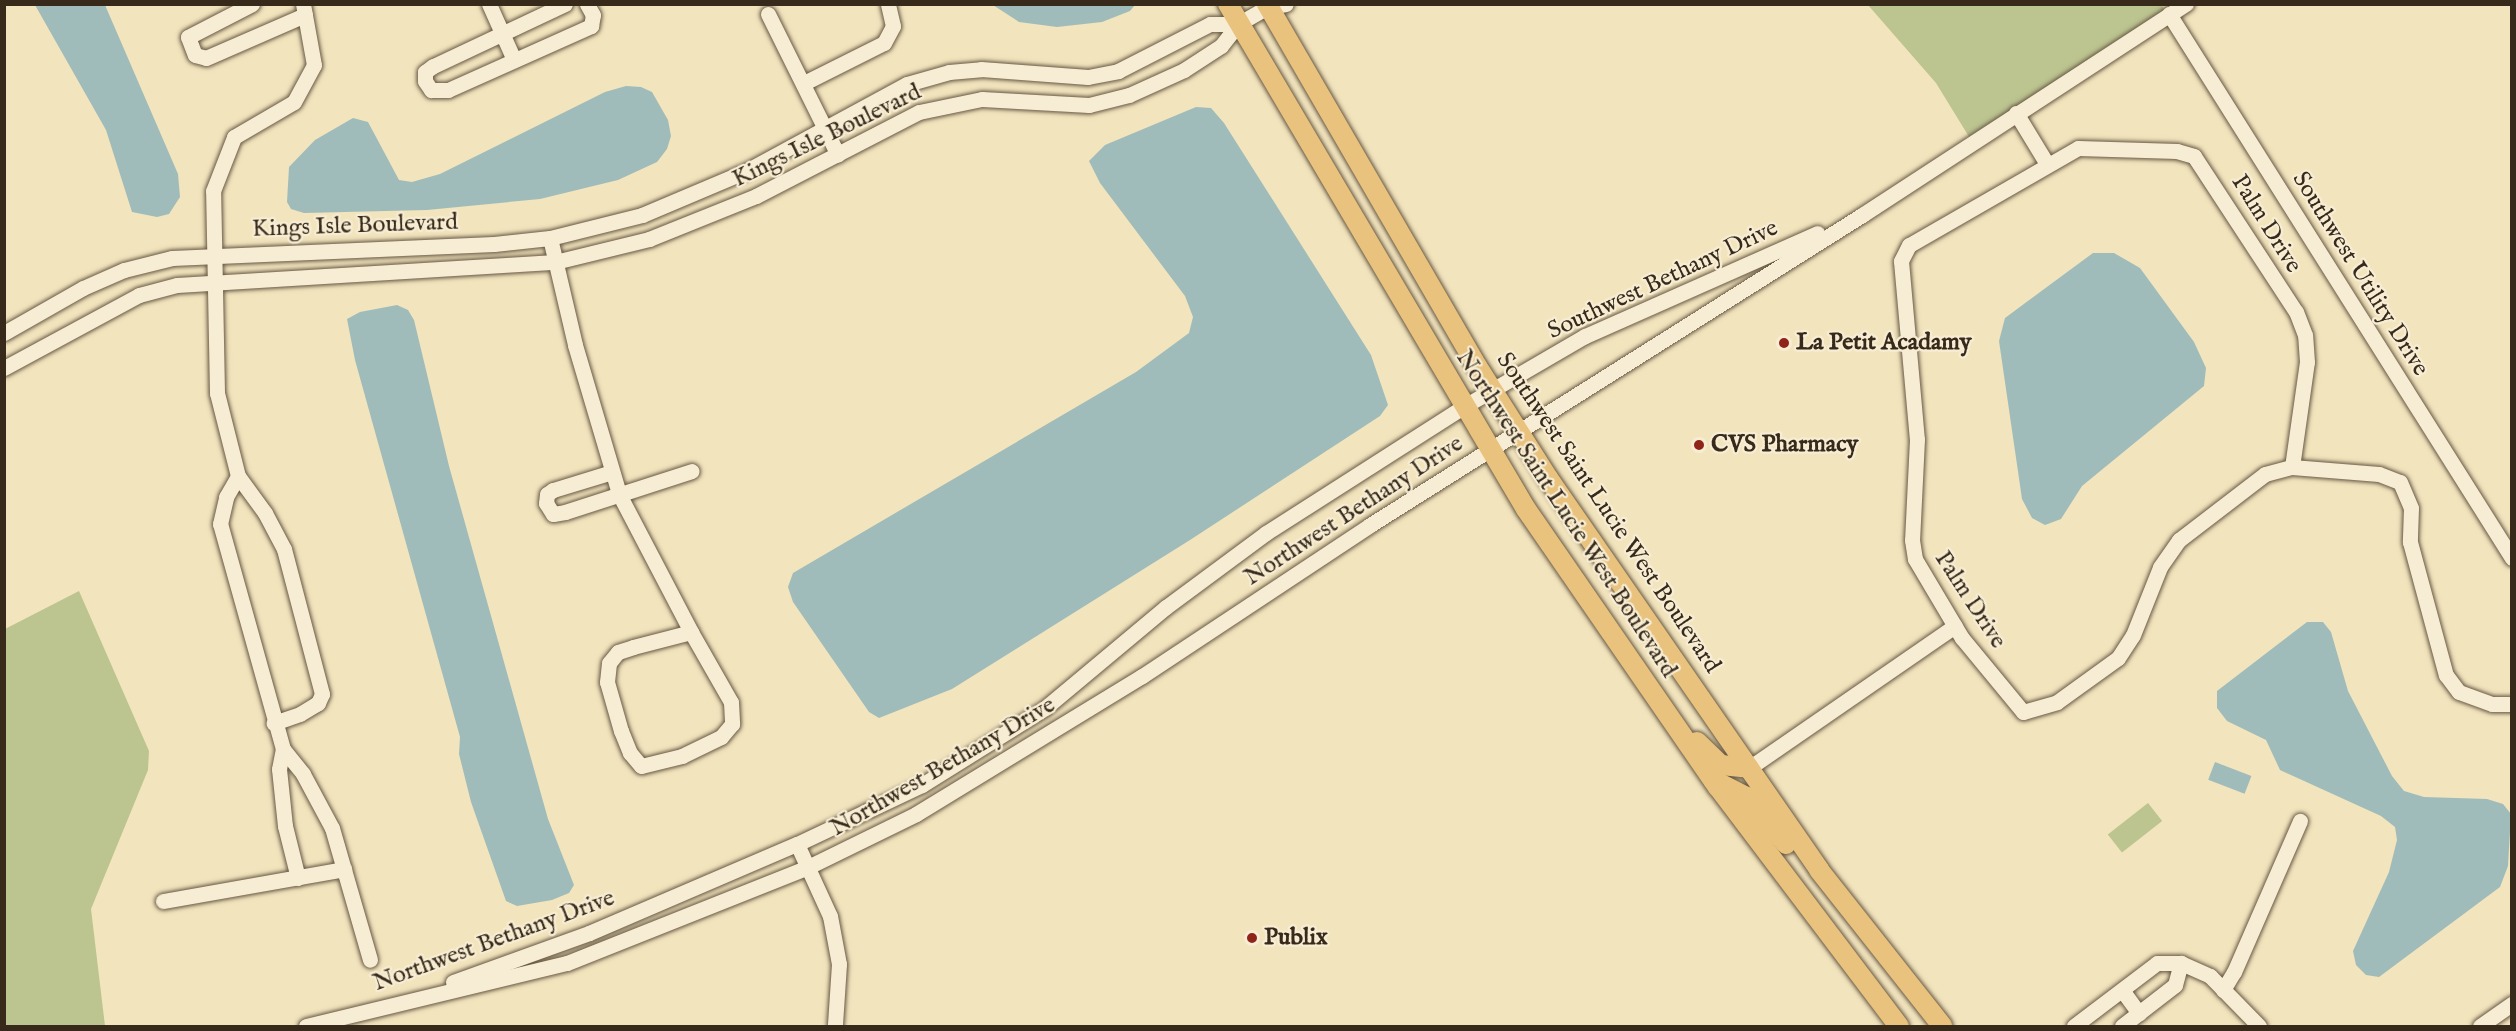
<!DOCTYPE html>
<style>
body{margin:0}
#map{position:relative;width:2516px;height:1031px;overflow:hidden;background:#f2e4bd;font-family:"IM FELL English",serif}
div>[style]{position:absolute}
.green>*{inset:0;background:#bcc490;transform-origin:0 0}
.water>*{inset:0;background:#9fbcba;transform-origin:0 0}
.roads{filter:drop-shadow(0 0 2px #665843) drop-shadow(0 0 2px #665843)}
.minor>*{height:15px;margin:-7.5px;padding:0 7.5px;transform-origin:7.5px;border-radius:7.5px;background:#f7edd4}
.major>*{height:20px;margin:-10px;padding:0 10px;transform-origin:10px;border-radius:10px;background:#e9c27e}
.dots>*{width:16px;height:16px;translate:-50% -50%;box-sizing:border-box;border:3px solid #f7edd4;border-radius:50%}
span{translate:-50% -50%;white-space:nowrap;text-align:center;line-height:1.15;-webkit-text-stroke:4.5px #f7edd4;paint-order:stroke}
.street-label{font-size:24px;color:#372a1a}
.poi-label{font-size:24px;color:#372a1a;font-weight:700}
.left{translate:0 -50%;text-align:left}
.frame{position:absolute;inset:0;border:6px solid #372a1a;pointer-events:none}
</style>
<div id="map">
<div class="green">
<i style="clip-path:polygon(1868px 5px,2162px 5px,2169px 22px,1971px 140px,1936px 83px)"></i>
<i style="clip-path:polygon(79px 591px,149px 751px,148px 770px,91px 909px,105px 1026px,5px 1026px,5px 629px)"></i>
<i style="left:2148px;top:803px;width:23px;height:51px;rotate:52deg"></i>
</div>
<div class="water">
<i style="clip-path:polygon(35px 5px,105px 5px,178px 174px,180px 197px,169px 214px,157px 217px,132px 212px,106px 130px)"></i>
<i style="clip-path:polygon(993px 5px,1135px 5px,1130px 11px,1102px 22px,1057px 27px,1019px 22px)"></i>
<i style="clip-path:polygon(626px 86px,641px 87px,652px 92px,668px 120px,671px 136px,667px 149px,657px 162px,618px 180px,540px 199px,427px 210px,304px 213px,291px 209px,287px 202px,289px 167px,315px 140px,353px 118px,368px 122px,399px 180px,412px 182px,440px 174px,605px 92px)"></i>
<i style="clip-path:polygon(1196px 107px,1211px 108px,1224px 123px,1371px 355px,1388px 405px,1380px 416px,1190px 540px,952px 689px,879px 718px,869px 712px,793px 602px,788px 587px,793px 573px,1136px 372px,1189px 333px,1193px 317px,1185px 296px,1100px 183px,1089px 161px,1105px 145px)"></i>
<i style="clip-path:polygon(2093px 253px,2114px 253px,2140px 268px,2194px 342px,2206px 368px,2204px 386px,2082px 486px,2061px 519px,2045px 525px,2032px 518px,2022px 499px,1999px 341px,2005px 318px)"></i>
<i style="clip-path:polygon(397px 305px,408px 310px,414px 320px,449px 466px,548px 819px,574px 885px,569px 893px,552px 900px,517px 906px,506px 901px,471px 802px,459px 754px,460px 737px,355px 360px,347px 319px,360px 312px)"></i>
<i style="clip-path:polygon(2307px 622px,2323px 622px,2331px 632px,2348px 691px,2392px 776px,2404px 791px,2424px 797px,2487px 799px,2503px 804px,2511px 814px,2508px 866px,2500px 887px,2379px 977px,2366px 975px,2356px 965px,2353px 951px,2389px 872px,2397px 840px,2395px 827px,2381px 816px,2280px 770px,2266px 740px,2227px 721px,2217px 708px,2217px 691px)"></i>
<i style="left:2215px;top:762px;width:39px;height:19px;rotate:21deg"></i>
</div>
<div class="roads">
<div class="minor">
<i style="left:252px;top:4px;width:72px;rotate:152.7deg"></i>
<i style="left:188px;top:37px;width:19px;rotate:69deg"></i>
<i style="left:195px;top:55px;width:11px;rotate:15deg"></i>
<i style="left:206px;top:58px;width:108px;rotate:-23.5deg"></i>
<i style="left:489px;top:4px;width:61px;rotate:65.9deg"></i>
<i style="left:565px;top:4px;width:146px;rotate:154.8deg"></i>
<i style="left:433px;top:66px;width:10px;rotate:143deg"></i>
<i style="left:425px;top:72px;width:9px;rotate:90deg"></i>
<i style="left:425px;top:81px;width:11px;rotate:56deg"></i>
<i style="left:431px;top:90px;width:17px"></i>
<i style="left:448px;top:90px;width:157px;rotate:-24.1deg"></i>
<i style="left:591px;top:26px;width:11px;rotate:-80deg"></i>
<i style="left:593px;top:15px;width:13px;rotate:-119deg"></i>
<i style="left:768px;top:14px;width:157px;rotate:63.6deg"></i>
<i style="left:2169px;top:14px;width:643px;rotate:57.77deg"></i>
<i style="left:804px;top:83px;width:89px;rotate:-26.6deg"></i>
<i style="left:884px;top:43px;width:19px;rotate:-62deg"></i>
<i style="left:893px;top:26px;width:23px;rotate:-103deg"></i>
<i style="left:2016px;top:113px;width:60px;rotate:58.7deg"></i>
<i style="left:550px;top:238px;width:110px;rotate:76.8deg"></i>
<i style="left:575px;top:345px;width:155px;rotate:73.5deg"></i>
<i style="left:619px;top:494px;width:156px;rotate:62.4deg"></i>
<i style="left:4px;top:333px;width:91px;rotate:-29.7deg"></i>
<i style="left:83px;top:288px;width:45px;rotate:-23.7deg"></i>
<i style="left:124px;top:270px;width:49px;rotate:-14deg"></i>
<i style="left:172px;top:258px;width:322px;rotate:-2.5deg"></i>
<i style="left:494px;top:244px;width:56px;rotate:-6.1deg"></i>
<i style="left:550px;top:238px;width:95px;rotate:-14deg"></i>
<i style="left:642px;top:215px;width:113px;rotate:-22.9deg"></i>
<i style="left:746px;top:171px;width:183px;rotate:-28.4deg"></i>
<i style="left:907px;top:84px;width:44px;rotate:-15.9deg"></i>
<i style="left:949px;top:72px;width:32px;rotate:-5deg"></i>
<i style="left:981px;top:69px;width:107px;rotate:4.3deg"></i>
<i style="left:1088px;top:77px;width:31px;rotate:-11deg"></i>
<i style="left:1118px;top:71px;width:103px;rotate:-27.1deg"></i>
<i style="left:1210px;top:24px;width:28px"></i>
<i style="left:4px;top:368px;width:153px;rotate:-28.4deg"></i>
<i style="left:139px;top:295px;width:39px;rotate:-15deg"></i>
<i style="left:177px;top:285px;width:379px;rotate:-3.5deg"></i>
<i style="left:555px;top:262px;width:97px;rotate:-13.7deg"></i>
<i style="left:649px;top:239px;width:115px;rotate:-21.9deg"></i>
<i style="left:756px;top:196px;width:183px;rotate:-27.3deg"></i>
<i style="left:919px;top:112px;width:64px;rotate:-11.7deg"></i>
<i style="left:982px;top:99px;width:107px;rotate:3.2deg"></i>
<i style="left:1089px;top:105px;width:41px;rotate:-14deg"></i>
<i style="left:1129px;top:95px;width:60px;rotate:-24.4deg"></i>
<i style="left:1184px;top:70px;width:44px;rotate:-33deg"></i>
<i style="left:1221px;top:46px;width:28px;rotate:-52deg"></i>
<i style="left:1238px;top:24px;width:34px;rotate:-30deg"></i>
<i style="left:1268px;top:7px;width:18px;rotate:-9deg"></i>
<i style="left:2292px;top:467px;width:106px;rotate:-81.9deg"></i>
<i style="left:2307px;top:362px;width:27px;rotate:-94deg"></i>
<i style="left:2305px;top:335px;width:25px;rotate:-111deg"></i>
<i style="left:2296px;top:312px;width:186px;rotate:-123.2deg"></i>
<i style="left:2194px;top:156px;width:18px;rotate:-164deg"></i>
<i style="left:2177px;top:151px;width:99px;rotate:-178.3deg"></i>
<i style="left:2078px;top:148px;width:195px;rotate:150.1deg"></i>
<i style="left:1909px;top:245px;width:18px;rotate:117deg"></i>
<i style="left:1901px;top:261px;width:179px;rotate:84.9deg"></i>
<i style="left:1917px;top:439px;width:101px;rotate:92.8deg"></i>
<i style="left:1912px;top:540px;width:19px;rotate:81deg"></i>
<i style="left:1915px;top:559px;width:92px;rotate:59.3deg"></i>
<i style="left:1962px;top:638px;width:96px;rotate:50.5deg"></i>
<i style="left:2023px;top:712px;width:35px;rotate:-16deg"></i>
<i style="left:2057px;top:702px;width:75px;rotate:-35.8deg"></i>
<i style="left:2118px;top:658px;width:27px;rotate:-57deg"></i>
<i style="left:2133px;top:635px;width:73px;rotate:-68.3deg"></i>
<i style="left:2160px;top:567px;width:33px;rotate:-55deg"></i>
<i style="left:2179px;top:540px;width:108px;rotate:-37.5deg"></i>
<i style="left:2265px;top:474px;width:28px;rotate:-15deg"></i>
<i style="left:2292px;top:467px;width:87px;rotate:4.6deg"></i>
<i style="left:2379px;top:474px;width:22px;rotate:21deg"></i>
<i style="left:2400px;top:482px;width:28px;rotate:67deg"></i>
<i style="left:2411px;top:508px;width:34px;rotate:92deg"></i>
<i style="left:2410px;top:542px;width:138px;rotate:74.9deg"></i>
<i style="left:2446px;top:675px;width:21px;rotate:53deg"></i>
<i style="left:2459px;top:692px;width:35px;rotate:20deg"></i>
<i style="left:2492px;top:704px;width:20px"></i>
<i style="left:612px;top:472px;width:62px;rotate:163deg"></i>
<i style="left:553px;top:490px;width:7px;rotate:146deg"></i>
<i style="left:547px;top:494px;width:9px;rotate:96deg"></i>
<i style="left:546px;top:503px;width:13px;rotate:58deg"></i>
<i style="left:553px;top:514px;width:12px;rotate:-9deg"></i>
<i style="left:565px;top:512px;width:133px;rotate:-17.9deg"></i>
<i style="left:238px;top:476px;width:46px;rotate:53.9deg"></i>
<i style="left:265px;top:513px;width:41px;rotate:62.2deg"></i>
<i style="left:284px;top:549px;width:150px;rotate:75.3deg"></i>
<i style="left:322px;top:694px;width:10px;rotate:114deg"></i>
<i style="left:318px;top:703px;width:21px;rotate:149deg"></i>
<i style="left:300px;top:714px;width:28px;rotate:161deg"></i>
<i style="left:691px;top:632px;width:81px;rotate:60.3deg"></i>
<i style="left:731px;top:702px;width:22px;rotate:87deg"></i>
<i style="left:732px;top:724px;width:17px;rotate:130deg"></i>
<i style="left:721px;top:737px;width:43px;rotate:154deg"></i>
<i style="left:682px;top:756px;width:42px;rotate:166.3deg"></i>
<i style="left:641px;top:766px;width:17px;rotate:-130deg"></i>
<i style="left:630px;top:753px;width:24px;rotate:-112deg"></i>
<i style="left:621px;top:731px;width:51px;rotate:-105.9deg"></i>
<i style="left:607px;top:682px;width:19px;rotate:-84deg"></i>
<i style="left:609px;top:663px;width:14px;rotate:-51deg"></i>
<i style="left:618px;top:652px;width:16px;rotate:-18deg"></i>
<i style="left:633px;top:647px;width:60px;rotate:-14.5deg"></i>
<i style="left:283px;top:749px;width:32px;rotate:51deg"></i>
<i style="left:303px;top:774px;width:61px;rotate:61.8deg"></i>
<i style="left:332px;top:828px;width:137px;rotate:73.9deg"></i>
<i style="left:1749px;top:768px;width:250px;rotate:-34.6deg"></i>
<i style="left:797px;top:844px;width:79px;rotate:65.4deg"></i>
<i style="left:830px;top:916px;width:49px;rotate:79.4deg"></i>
<i style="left:839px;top:964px;width:61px;rotate:93.8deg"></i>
<i style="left:298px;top:878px;width:54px;rotate:-104deg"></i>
<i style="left:285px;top:826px;width:57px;rotate:-96deg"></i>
<i style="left:279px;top:769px;width:20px;rotate:-79deg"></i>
<i style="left:283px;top:749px;width:234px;rotate:-105.6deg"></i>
<i style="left:220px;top:524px;width:28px;rotate:-77deg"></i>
<i style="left:226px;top:497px;width:24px;rotate:-60deg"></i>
<i style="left:238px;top:476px;width:86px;rotate:-104.2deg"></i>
<i style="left:217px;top:393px;width:202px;rotate:-91.1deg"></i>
<i style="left:213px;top:191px;width:58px;rotate:-68.7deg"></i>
<i style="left:234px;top:137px;width:69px;rotate:-30.3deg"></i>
<i style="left:294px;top:102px;width:42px;rotate:-61.6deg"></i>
<i style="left:314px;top:65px;width:62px;rotate:-100.2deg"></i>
<i style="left:163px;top:901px;width:184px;rotate:-10deg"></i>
<i style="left:453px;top:982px;width:145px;rotate:-19.8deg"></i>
<i style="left:589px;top:933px;width:226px;rotate:-23.2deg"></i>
<i style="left:797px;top:844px;width:138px;rotate:-25.3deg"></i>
<i style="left:922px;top:785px;width:145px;rotate:-32deg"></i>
<i style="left:1045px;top:708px;width:158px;rotate:-39.9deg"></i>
<i style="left:1166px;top:607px;width:124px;rotate:-36.5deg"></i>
<i style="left:1266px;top:533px;width:234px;rotate:-32.6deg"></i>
<i style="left:1463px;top:407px;width:141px;rotate:-30.2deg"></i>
<i style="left:1585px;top:336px;width:254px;rotate:-23.9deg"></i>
<i style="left:2122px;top:990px;width:29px;rotate:54deg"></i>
<i style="left:2223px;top:990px;width:21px;rotate:-59deg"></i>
<i style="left:2234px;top:972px;width:165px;rotate:-66.4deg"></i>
<i style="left:306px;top:1026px;width:268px;rotate:-13.6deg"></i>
<i style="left:567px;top:963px;width:259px;rotate:-21.7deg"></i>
<i style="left:808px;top:867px;width:120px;rotate:-26.1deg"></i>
<i style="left:916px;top:814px;width:265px;rotate:-31.4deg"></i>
<i style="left:1142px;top:676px;width:273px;rotate:-33.5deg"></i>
<i style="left:1370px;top:525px;width:582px;rotate:-32.21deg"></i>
<i style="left:1862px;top:215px;width:387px;rotate:-33.1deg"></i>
<i style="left:2074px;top:1026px;width:104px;rotate:-37.2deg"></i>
<i style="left:2157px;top:963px;width:24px"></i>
<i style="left:2181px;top:963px;width:32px;rotate:24deg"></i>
<i style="left:2210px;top:976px;width:70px;rotate:45.6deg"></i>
<i style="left:2122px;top:1026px;width:67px;rotate:-37.7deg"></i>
<i style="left:2175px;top:985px;width:23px;rotate:-75deg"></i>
<i style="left:2480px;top:1026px;width:39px;rotate:-35deg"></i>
</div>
<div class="major">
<i style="left:1228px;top:4px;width:586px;rotate:59.46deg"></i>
<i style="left:1526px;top:509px;width:338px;rotate:55.4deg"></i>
<i style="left:1718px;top:787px;width:300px;rotate:52.9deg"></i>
<i style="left:1267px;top:4px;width:419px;rotate:59.9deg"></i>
<i style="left:1477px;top:366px;width:133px;rotate:57.6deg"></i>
<i style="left:1548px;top:478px;width:477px;rotate:55.3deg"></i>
<i style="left:1819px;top:870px;width:199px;rotate:51.7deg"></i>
<i style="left:1697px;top:742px;width:33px;rotate:44deg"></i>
<i style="left:1721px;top:765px;width:28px;rotate:6deg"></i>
<i style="left:1713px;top:780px;width:38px;rotate:27deg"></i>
<i style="left:1747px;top:797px;width:61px;rotate:50.3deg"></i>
</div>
</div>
<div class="dots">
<i style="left:1784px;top:343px;background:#8f2418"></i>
<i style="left:1699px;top:445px;background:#8f2418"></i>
<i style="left:1252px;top:938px;background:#8f2418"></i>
</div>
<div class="street-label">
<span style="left:827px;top:136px;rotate:-26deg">Kings Isle Boulevard</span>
<span style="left:2266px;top:224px;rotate:58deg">Palm Drive</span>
<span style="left:355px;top:226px;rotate:-2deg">Kings Isle Boulevard</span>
<span style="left:2360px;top:274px;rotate:58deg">Southwest Utility Drive</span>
<span style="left:1663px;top:280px;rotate:-25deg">Southwest Bethany Drive</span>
<span style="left:1354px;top:511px;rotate:-33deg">Northwest Bethany Drive</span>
<span style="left:1608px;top:513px;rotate:56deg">Southwest Saint Lucie West Boulevard</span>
<span style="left:1566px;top:514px;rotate:57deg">Northwest Saint Lucie West Boulevard</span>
<span style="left:1970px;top:600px;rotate:57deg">Palm Drive</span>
<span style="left:943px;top:767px;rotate:-30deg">Northwest Bethany Drive</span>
<span style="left:494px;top:941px;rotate:-20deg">Northwest Bethany Drive</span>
</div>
<div class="poi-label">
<span class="left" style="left:1796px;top:343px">La Petit Acadamy</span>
<span class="left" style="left:1711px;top:445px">CVS Pharmacy</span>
<span class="left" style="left:1264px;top:938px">Publix</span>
</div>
<div class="frame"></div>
</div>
